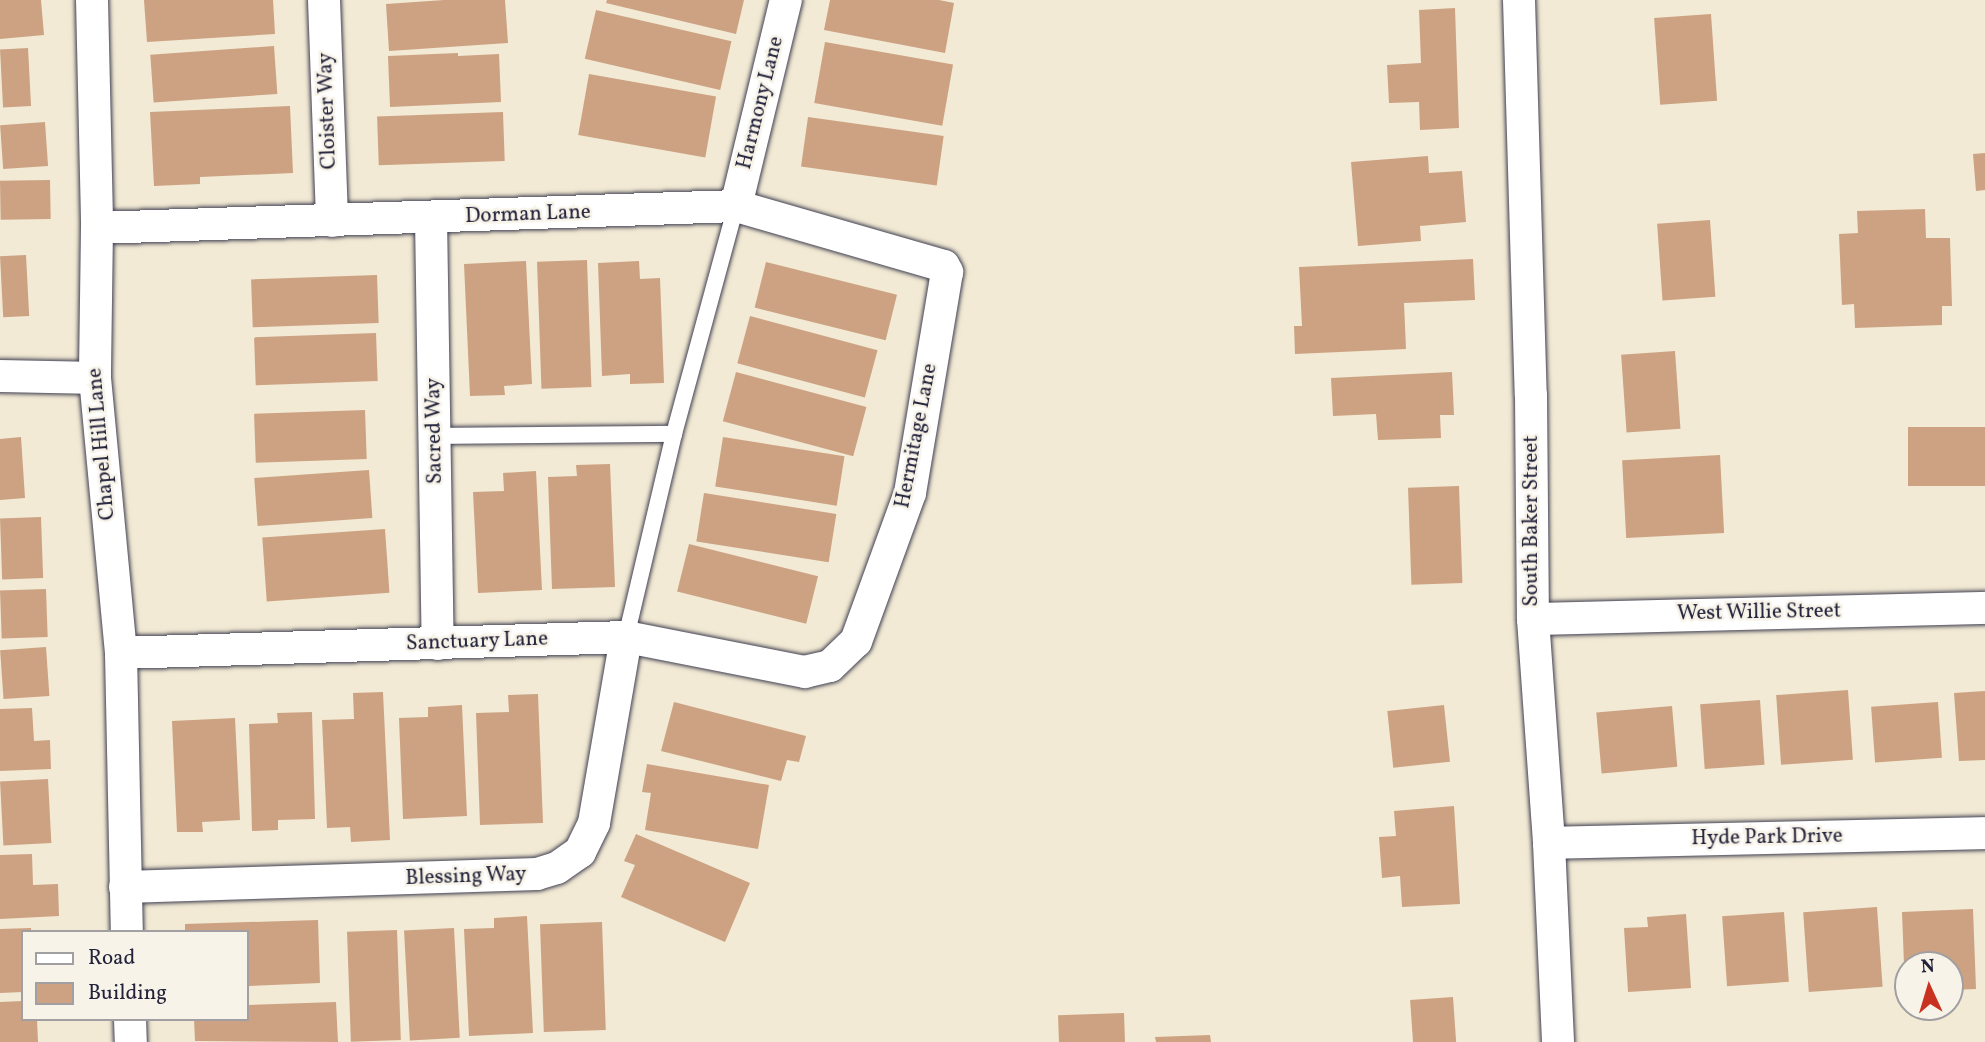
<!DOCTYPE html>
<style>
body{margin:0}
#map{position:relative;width:1985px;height:1042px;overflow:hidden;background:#f2ead4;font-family:Vollkorn,serif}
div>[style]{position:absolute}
.building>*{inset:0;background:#cca282;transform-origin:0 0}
.roads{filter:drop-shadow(0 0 2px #414052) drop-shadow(0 0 2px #414052)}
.service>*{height:16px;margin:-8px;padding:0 8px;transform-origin:8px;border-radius:8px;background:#fff}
.minor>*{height:32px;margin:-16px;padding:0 16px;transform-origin:16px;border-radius:16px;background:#fff}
span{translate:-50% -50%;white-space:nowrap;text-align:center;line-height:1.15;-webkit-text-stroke:5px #f7f3e8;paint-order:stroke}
.street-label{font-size:21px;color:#22223b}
.legend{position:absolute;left:21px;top:930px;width:228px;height:91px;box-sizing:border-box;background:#f7f3e8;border:2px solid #a29fa3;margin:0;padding:9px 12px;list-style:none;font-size:21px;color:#22223b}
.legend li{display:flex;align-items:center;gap:14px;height:35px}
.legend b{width:35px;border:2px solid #a29fa3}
.north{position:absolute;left:1894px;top:951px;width:70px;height:70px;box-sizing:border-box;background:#f7f3e8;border:2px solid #a29fa3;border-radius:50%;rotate:356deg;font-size:19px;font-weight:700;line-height:28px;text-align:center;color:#22223b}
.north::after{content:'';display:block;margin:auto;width:24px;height:32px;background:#c8321e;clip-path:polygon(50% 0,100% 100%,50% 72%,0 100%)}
</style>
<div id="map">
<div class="building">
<i style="clip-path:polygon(0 0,41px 0,44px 35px,0 39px)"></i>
<i style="clip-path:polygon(144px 0,273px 0,275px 34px,147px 42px)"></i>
<i style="clip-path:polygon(444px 0,505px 0,508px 43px,389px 51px,386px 4px)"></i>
<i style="clip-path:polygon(607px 0,744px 0,736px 34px,606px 3px)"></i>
<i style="clip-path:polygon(830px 0,939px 0,954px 3px,945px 53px,824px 30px)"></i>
<i style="clip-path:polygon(1455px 8px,1459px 128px,1420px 130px,1419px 102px,1389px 103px,1387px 65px,1421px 63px,1419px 10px)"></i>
<i style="left:596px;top:10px;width:139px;height:50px;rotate:13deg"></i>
<i style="left:1711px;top:14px;width:87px;height:57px;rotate:86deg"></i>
<i style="left:825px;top:42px;width:130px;height:62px;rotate:10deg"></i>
<i style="left:274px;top:46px;width:48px;height:124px;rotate:86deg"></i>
<i style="left:28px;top:48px;width:58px;height:28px;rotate:87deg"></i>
<i style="clip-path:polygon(458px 53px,458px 56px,499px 54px,501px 102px,390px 107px,388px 56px)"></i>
<i style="left:589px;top:74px;width:129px;height:62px;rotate:10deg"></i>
<i style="clip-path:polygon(290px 106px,293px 173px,200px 177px,200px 184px,154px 186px,150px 112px)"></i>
<i style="left:503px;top:112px;width:49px;height:126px;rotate:88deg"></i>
<i style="left:808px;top:117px;width:137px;height:50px;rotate:8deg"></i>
<i style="left:45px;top:122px;width:44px;height:45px;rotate:86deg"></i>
<i style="clip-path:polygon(1985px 153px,1985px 190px,1976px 191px,1973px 154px)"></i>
<i style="clip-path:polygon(1428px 156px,1429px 173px,1462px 171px,1466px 222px,1420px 226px,1421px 241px,1358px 246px,1351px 162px)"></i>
<i style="left:50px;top:180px;width:39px;height:50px;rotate:89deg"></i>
<i style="clip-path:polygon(1925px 209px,1926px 238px,1950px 238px,1952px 306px,1942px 306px,1942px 325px,1855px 328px,1854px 304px,1842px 305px,1839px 234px,1858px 233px,1857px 211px)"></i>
<i style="left:1710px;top:220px;width:77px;height:53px;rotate:86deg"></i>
<i style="left:26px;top:255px;width:61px;height:26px;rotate:87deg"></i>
<i style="clip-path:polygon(1473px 259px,1475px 300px,1404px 303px,1406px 349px,1295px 354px,1294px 326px,1302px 326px,1299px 267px)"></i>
<i style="left:587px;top:260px;width:127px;height:50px;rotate:88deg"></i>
<i style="clip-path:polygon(526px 261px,532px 384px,504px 386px,505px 395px,470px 396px,464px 264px)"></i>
<i style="clip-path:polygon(639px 261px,640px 279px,660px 278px,664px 383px,630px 384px,630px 374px,602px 376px,598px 263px)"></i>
<i style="left:766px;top:262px;width:135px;height:47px;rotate:14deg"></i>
<i style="left:377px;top:275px;width:48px;height:126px;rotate:88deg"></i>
<i style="left:750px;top:316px;width:132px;height:49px;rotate:15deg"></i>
<i style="left:376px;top:333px;width:48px;height:122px;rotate:88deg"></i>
<i style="left:1675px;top:351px;width:78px;height:54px;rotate:86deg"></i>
<i style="left:736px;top:372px;width:135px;height:51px;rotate:15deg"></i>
<i style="clip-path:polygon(1452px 372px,1454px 415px,1440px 415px,1441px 438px,1378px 440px,1376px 414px,1333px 416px,1331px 378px)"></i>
<i style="left:365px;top:410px;width:49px;height:111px;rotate:88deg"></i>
<i style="left:1985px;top:427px;width:59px;height:77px;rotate:90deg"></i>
<i style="clip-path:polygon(21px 437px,25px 498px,0 500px,0 439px)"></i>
<i style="left:723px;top:437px;width:123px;height:50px;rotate:9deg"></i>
<i style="left:1720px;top:455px;width:78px;height:98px;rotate:87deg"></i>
<i style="clip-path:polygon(610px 464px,615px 587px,552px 589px,548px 477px,577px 476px,576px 465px)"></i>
<i style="left:369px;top:470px;width:48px;height:115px;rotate:86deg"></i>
<i style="clip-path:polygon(536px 471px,542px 590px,478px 593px,473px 492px,504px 491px,503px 473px)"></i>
<i style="left:1459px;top:486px;width:97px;height:51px;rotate:88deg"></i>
<i style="left:704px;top:493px;width:134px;height:49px;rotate:9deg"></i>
<i style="left:41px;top:517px;width:61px;height:41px;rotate:88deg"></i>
<i style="left:385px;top:529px;width:64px;height:123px;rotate:86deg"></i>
<i style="left:689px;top:544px;width:133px;height:49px;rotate:14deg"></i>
<i style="left:46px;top:589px;width:48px;height:46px;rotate:88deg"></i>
<i style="left:46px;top:647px;width:49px;height:46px;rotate:86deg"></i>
<i style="left:1848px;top:690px;width:70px;height:72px;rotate:86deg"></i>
<i style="clip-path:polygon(1985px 691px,1985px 760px,1959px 761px,1954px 693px)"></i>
<i style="clip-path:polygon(383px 692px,390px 840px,351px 842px,350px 827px,327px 828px,322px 720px,354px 719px,353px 693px)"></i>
<i style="clip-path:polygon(538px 694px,543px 823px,480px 825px,476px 713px,509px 712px,508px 695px)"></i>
<i style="left:1760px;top:700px;width:65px;height:60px;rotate:86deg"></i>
<i style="clip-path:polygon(674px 702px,806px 736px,799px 762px,787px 760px,781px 781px,661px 751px)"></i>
<i style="left:1938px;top:702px;width:56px;height:67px;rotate:86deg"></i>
<i style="clip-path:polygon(462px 705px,467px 816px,403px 819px,399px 718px,428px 717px,428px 707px)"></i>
<i style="left:1444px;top:705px;width:57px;height:57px;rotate:84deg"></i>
<i style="left:1672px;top:706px;width:61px;height:76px;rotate:85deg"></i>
<i style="clip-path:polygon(32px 708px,34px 741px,50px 740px,51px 769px,0 771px,0 709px)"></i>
<i style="clip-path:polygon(312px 712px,315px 819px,278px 820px,278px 830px,252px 831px,249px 724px,278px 723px,277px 713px)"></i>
<i style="clip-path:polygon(235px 718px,240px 820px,202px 822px,203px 832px,177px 832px,172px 721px)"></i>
<i style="clip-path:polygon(647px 764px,769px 785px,758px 849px,645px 830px,651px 793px,642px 792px)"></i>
<i style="left:48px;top:779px;width:64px;height:48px;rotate:87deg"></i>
<i style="clip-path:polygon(1454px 806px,1460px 904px,1402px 907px,1400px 876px,1382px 878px,1379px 837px,1396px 836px,1394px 811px)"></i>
<i style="clip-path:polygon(636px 834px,750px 883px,725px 942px,621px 897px,635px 865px,624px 861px)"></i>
<i style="clip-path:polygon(32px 854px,33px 885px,58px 884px,59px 916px,0 919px,0 855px)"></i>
<i style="left:1877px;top:907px;width:80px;height:74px;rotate:86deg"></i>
<i style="clip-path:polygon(1973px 909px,1976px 989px,1950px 990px,1950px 965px,1908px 965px,1908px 991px,1905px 991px,1902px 912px)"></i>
<i style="left:1784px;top:912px;width:70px;height:62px;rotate:86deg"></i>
<i style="clip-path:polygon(1686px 914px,1691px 988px,1628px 992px,1624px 928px,1648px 927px,1647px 917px)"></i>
<i style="clip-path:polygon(527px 916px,533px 1033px,469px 1036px,464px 929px,494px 928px,494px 918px)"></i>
<i style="clip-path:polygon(318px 920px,320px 983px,247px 986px,247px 932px,185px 932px,185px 924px)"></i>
<i style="left:602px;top:922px;width:108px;height:62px;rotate:88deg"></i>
<i style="clip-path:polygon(31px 928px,31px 932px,23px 932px,23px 992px,0 993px,0 929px)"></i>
<i style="left:454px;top:928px;width:110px;height:50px;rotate:87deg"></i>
<i style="left:397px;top:930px;width:110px;height:50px;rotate:88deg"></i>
<i style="left:1453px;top:997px;width:45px;height:43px;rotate:86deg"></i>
<i style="clip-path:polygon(23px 1001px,23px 1019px,37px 1019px,38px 1042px,0 1042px,0 1002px)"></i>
<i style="clip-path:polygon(336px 1002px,338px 1042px,195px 1041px,194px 1019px,247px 1019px,247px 1005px)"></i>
<i style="left:1124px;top:1013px;width:29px;height:66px;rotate:88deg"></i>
<i style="clip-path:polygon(1210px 1035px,1211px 1042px,1156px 1042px,1155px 1037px)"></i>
</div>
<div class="roads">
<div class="service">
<i style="left:435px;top:436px;width:239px;rotate:-0.5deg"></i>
<i style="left:626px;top:637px;width:209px;rotate:-76.7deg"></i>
<i style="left:674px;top:434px;width:236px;rotate:-74.8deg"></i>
</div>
<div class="minor">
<i style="left:92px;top:0;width:228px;rotate:88.7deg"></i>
<i style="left:97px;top:228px;width:150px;rotate:90.8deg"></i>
<i style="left:95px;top:378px;width:276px;rotate:84.6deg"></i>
<i style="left:121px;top:653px;width:279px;rotate:88.8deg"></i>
<i style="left:324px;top:0;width:221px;rotate:87.9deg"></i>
<i style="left:1519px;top:0;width:395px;rotate:88.3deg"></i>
<i style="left:1531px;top:395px;width:224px;rotate:89.5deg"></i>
<i style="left:1533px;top:619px;width:225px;rotate:85.9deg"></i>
<i style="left:1549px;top:843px;width:199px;rotate:87.4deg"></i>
<i style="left:736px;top:206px;width:212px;rotate:-76.4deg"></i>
<i style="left:431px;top:218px;width:426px;rotate:89.1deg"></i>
<i style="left:97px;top:228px;width:639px;rotate:-1.97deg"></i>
<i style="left:736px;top:206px;width:216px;rotate:16.1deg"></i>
<i style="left:944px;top:266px;width:7px;rotate:63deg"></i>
<i style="left:947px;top:272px;width:224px;rotate:99.5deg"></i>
<i style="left:910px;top:493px;width:158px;rotate:110deg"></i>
<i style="left:856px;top:641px;width:36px;rotate:136deg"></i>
<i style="left:830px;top:666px;width:26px;rotate:167deg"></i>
<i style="left:805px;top:672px;width:182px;rotate:-168.9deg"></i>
<i style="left:626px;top:637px;width:505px;rotate:178.19deg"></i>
<i style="left:0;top:376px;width:95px;rotate:1.2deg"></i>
<i style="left:1533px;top:619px;width:452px;rotate:-1.4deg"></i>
<i style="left:1549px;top:843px;width:436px;rotate:-1.3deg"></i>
<i style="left:125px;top:887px;width:412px;rotate:-1.8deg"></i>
<i style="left:537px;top:874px;width:21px;rotate:-17deg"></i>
<i style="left:557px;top:868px;width:28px;rotate:-35deg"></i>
<i style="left:580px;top:852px;width:32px;rotate:-64deg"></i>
<i style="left:594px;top:823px;width:189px;rotate:-80.2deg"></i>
<i style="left:130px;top:1019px;width:23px;rotate:88deg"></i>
</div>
</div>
<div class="street-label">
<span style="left:761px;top:103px;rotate:-76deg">Harmony Lane</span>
<span style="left:328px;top:111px;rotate:-92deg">Cloister Way</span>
<span style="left:528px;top:215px;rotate:-2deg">Dorman Lane</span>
<span style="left:435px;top:431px;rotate:-91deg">Sacred Way</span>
<span style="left:917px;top:436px;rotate:-79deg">Hermitage Lane</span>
<span style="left:102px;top:444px;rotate:-95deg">Chapel Hill Lane</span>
<span style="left:1532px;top:521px;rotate:-90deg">South Baker Street</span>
<span style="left:1759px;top:613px;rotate:-1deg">West Willie Street</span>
<span style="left:477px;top:642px;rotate:-2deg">Sanctuary Lane</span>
<span style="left:1767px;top:838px;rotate:-1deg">Hyde Park Drive</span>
<span style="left:466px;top:877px;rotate:-2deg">Blessing Way</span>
</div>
<ul class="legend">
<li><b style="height:9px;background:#fff"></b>Road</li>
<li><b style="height:19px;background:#cca282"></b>Building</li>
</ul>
<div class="north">N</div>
</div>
